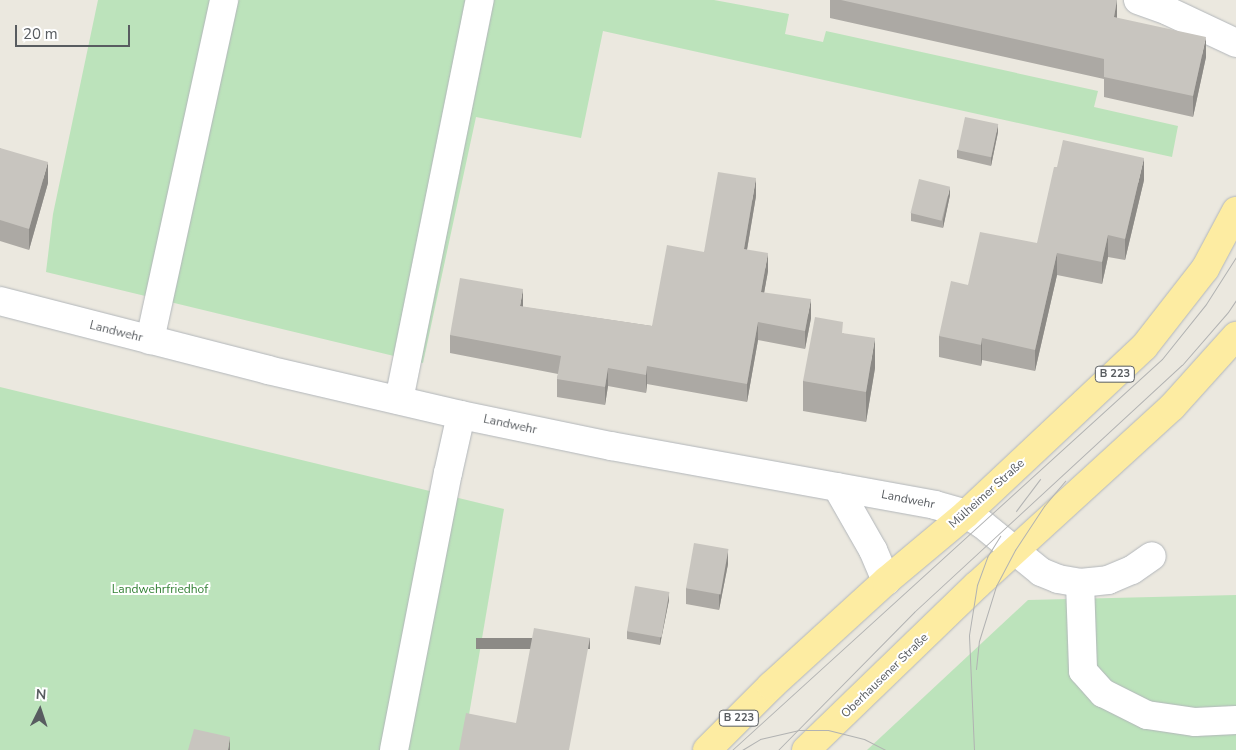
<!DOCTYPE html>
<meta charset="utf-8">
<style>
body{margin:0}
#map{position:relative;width:1236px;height:750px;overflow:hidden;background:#ebe8df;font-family:"Nunito Sans",sans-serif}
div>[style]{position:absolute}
.green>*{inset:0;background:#bce3bb}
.roads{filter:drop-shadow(0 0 1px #b2b6ba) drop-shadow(0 0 1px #b2b6ba)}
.minor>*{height:28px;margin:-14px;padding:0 14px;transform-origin:14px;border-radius:14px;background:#fff}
.major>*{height:28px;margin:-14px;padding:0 14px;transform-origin:14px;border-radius:14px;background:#fdeca2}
.tram>*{height:1px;margin:-0.5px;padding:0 0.5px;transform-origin:0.5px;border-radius:0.5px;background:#b1b2b2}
.wall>*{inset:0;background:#aca9a4}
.shaded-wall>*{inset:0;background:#8c8a86;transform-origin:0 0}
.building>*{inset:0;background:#c8c5bf;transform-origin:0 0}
span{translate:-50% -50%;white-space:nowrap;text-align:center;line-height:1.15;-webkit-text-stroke:4px #fff;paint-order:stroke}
.shield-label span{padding:1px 4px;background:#fff;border:1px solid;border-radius:4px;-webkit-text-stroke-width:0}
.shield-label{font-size:11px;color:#585c60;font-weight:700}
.street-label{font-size:12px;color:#585c60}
.park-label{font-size:12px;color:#358237}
.north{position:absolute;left:15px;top:685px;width:50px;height:50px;-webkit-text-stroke:4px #fff;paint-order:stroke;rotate:4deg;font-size:14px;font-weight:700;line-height:20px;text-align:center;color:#585c60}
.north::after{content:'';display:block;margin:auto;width:18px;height:22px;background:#585c60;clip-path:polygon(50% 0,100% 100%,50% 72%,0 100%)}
.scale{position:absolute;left:15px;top:25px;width:115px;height:22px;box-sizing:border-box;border:2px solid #585c60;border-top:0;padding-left:6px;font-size:15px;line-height:18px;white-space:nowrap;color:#585c60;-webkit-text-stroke:4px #fff;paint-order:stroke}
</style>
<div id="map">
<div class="green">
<i style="clip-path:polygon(98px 0,714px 0,789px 14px,785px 34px,823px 42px,826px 31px,1098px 91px,1094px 107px,1178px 126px,1172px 157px,603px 31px,581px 138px,476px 117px,423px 363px,46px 272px,53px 214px)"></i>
<i style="clip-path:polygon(0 387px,504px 509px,463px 750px,0 750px)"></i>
<i style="clip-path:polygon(1236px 595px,1236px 750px,867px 750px,1028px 600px)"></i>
</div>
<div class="roads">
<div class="minor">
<i style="left:1138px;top:0;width:32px;rotate:20deg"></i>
<i style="left:1168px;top:11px;width:75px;rotate:25.2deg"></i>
<i style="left:0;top:301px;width:277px;rotate:14.4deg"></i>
<i style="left:268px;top:370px;width:198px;rotate:13.1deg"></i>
<i style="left:461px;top:415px;width:153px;rotate:11.7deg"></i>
<i style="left:611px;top:446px;width:329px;rotate:10.3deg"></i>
<i style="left:935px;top:505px;width:32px;rotate:16deg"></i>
<i style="left:966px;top:514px;width:19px;rotate:32deg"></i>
<i style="left:982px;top:524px;width:76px;rotate:39.1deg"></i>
<i style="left:1041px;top:572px;width:18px;rotate:22deg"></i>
<i style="left:1058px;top:579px;width:22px;rotate:10deg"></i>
<i style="left:1080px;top:583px;width:28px;rotate:-6deg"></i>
<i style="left:1108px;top:580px;width:26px;rotate:-23deg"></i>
<i style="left:1132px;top:570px;width:24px;rotate:-35deg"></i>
<i style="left:150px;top:340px;width:348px;rotate:-77.7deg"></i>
<i style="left:399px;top:400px;width:408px;rotate:-78.6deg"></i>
<i style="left:837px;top:487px;width:73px;rotate:60.3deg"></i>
<i style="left:873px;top:550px;width:34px;rotate:67deg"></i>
<i style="left:1080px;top:583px;width:88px;rotate:88deg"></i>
<i style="left:1083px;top:671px;width:30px;rotate:48deg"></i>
<i style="left:1103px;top:693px;width:49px;rotate:26.6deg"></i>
<i style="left:1147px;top:715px;width:49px;rotate:8.3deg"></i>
<i style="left:1195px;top:722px;width:41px;rotate:-2.8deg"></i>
<i style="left:394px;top:750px;width:282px;rotate:-79deg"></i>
<i style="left:448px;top:473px;width:59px;rotate:-77.4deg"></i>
</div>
<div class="major">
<i style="left:707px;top:750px;width:91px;rotate:-45deg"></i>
<i style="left:771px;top:686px;width:156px;rotate:-42.4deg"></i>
<i style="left:886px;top:581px;width:104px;rotate:-39.9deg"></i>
<i style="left:966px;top:514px;width:244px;rotate:-43.2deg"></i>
<i style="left:1144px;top:347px;width:99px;rotate:-52deg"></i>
<i style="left:1205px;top:269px;width:66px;rotate:-61.9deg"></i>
<i style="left:806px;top:750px;width:238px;rotate:-44deg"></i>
<i style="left:977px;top:585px;width:264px;rotate:-42.4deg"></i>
<i style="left:1172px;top:407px;width:96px;rotate:-48deg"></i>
</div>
</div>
<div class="tram">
<i style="left:1016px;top:511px;width:40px;rotate:-53deg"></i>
<i style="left:976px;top:669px;width:28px;rotate:-84deg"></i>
<i style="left:979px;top:641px;width:58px;rotate:-72.8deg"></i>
<i style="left:996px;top:586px;width:41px;rotate:-62.2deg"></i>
<i style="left:1015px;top:550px;width:53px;rotate:-56.6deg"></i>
<i style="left:1044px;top:506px;width:33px;rotate:-50deg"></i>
<i style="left:732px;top:750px;width:581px;rotate:-42.28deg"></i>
<i style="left:1162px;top:359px;width:70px;rotate:-51.3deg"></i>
<i style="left:1206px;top:304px;width:56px;rotate:-57.4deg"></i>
<i style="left:742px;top:750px;width:21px;rotate:-31deg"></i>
<i style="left:760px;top:739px;width:39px;rotate:-13deg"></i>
<i style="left:798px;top:730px;width:30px"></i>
<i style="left:828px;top:730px;width:37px;rotate:14deg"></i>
<i style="left:864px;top:739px;width:25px;rotate:27deg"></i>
<i style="left:778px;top:750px;width:194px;rotate:-45.4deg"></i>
<i style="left:914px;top:612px;width:364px;rotate:-42.7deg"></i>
<i style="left:1182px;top:365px;width:70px;rotate:-49deg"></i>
<i style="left:1228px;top:312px;width:14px;rotate:-56deg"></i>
<i style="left:974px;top:750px;width:115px;rotate:-92.5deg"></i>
<i style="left:969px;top:635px;width:51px;rotate:-80.9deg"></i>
<i style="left:977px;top:585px;width:30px;rotate:-70deg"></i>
<i style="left:987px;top:557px;width:25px;rotate:-58deg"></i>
</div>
<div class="wall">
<i style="clip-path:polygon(830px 0,1117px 0,1117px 18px,1206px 57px,1193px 117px,1104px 97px,1104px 79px,830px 18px)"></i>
<i style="clip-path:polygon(998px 132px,991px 166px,957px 158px,957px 150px)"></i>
<i style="clip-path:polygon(0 148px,48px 183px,29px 250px,0 241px)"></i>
<i style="clip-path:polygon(1144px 180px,1125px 260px,1108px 257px,1102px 284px,1057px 275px,1035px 371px,982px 360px,981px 366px,939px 357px,939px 336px,968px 285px,1037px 243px)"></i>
<i style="clip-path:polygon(950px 195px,943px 228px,911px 221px,911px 213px)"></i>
<i style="clip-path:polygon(756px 196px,747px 250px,768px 271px,764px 293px,811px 318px,805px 349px,758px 340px,747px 402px,647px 384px,646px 393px,608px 386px,605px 405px,557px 397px,557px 379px,558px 374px,450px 353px,450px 335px,523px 307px,652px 326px,704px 252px)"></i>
<i style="clip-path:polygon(843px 333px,875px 368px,866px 422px,803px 411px,803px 381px)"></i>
<i style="clip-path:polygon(728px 564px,719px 610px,686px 604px,686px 588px)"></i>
<i style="clip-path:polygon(669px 600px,660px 645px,627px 639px,627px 631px)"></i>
</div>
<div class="shaded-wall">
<i style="clip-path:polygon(1117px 0,1117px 19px,1114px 17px)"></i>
<i style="clip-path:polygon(1206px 37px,1206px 57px,1193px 117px,1193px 96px)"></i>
<i style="clip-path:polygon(998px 124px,998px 132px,991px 166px,991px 158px)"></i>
<i style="clip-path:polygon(1144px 158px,1144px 180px,1125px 260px,1125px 239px)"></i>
<i style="clip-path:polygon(48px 162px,48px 183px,29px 250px,29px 229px)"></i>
<i style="clip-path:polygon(756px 178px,756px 196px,744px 267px,744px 249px)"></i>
<i style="clip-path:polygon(950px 187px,950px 195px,943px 228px,943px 220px)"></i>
<i style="clip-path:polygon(1108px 235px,1108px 257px,1102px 284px,1102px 262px)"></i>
<i style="clip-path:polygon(768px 253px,768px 271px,761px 310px,761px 292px)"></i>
<i style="clip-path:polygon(1057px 253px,1057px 275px,1035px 371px,1035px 350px)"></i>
<i style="clip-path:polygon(523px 289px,523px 308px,520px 306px)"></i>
<i style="clip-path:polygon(811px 299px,811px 318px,805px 349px,805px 331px)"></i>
<i style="clip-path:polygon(758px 322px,758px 340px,747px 402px,747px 384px)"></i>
<i style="clip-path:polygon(875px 338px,875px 368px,866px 422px,866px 392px)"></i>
<i style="clip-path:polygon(982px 338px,982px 360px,981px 366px,981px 345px)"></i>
<i style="clip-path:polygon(647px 366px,647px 384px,646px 393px,646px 375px)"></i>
<i style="clip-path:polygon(608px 368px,608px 386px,605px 405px,605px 387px)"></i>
<i style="clip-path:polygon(728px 549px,728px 564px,719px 610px,719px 595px)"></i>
<i style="clip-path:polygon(669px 592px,669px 600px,660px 645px,660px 637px)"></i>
<i style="left:590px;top:638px;width:11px;height:114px;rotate:90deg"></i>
<i style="clip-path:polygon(230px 737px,230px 750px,228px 750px)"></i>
</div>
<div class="building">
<i style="clip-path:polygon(841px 0,1117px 0,1114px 17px,1206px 37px,1193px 96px,1104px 77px,1104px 59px)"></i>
<i style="left:965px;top:117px;width:34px;height:34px;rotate:12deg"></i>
<i style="clip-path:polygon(1063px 140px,1144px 158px,1125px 239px,1108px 235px,1102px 262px,1057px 253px,1035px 350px,982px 338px,981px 345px,939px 336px,951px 281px,968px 285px,980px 232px,1037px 243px,1054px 167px,1057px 167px)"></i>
<i style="clip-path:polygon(0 148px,48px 162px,29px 229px,0 220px)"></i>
<i style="clip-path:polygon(718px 172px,756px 178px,744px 249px,768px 253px,761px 292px,811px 299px,805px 331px,758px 322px,747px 384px,647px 366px,646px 375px,608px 368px,605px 387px,557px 379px,561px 356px,450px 335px,460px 278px,523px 289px,520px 306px,652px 326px,667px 245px,704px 252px)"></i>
<i style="left:919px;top:179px;width:32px;height:35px;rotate:14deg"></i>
<i style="clip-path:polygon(815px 317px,843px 322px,842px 333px,875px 338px,866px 392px,803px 381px)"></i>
<i style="left:694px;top:543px;width:35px;height:46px;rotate:10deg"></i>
<i style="left:635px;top:586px;width:35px;height:46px;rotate:10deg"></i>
<i style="clip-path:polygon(534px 628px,590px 638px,569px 750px,459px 750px,466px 713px,516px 723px)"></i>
<i style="clip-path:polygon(194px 729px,230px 737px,228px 750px,188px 750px)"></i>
</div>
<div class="shield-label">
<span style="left:1115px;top:374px">B 223</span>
<span style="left:739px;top:718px">B 223</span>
</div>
<div class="street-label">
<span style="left:116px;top:332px;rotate:14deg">Landwehr</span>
<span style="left:510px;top:425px;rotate:12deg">Landwehr</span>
<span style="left:987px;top:494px;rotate:-42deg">Mülheimer Straße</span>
<span style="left:908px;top:500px;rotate:11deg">Landwehr</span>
<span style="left:885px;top:676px;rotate:-44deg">Oberhausener Straße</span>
</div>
<div class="park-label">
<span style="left:160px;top:590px">Landwehrfriedhof</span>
</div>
<div class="north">N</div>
<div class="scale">20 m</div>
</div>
